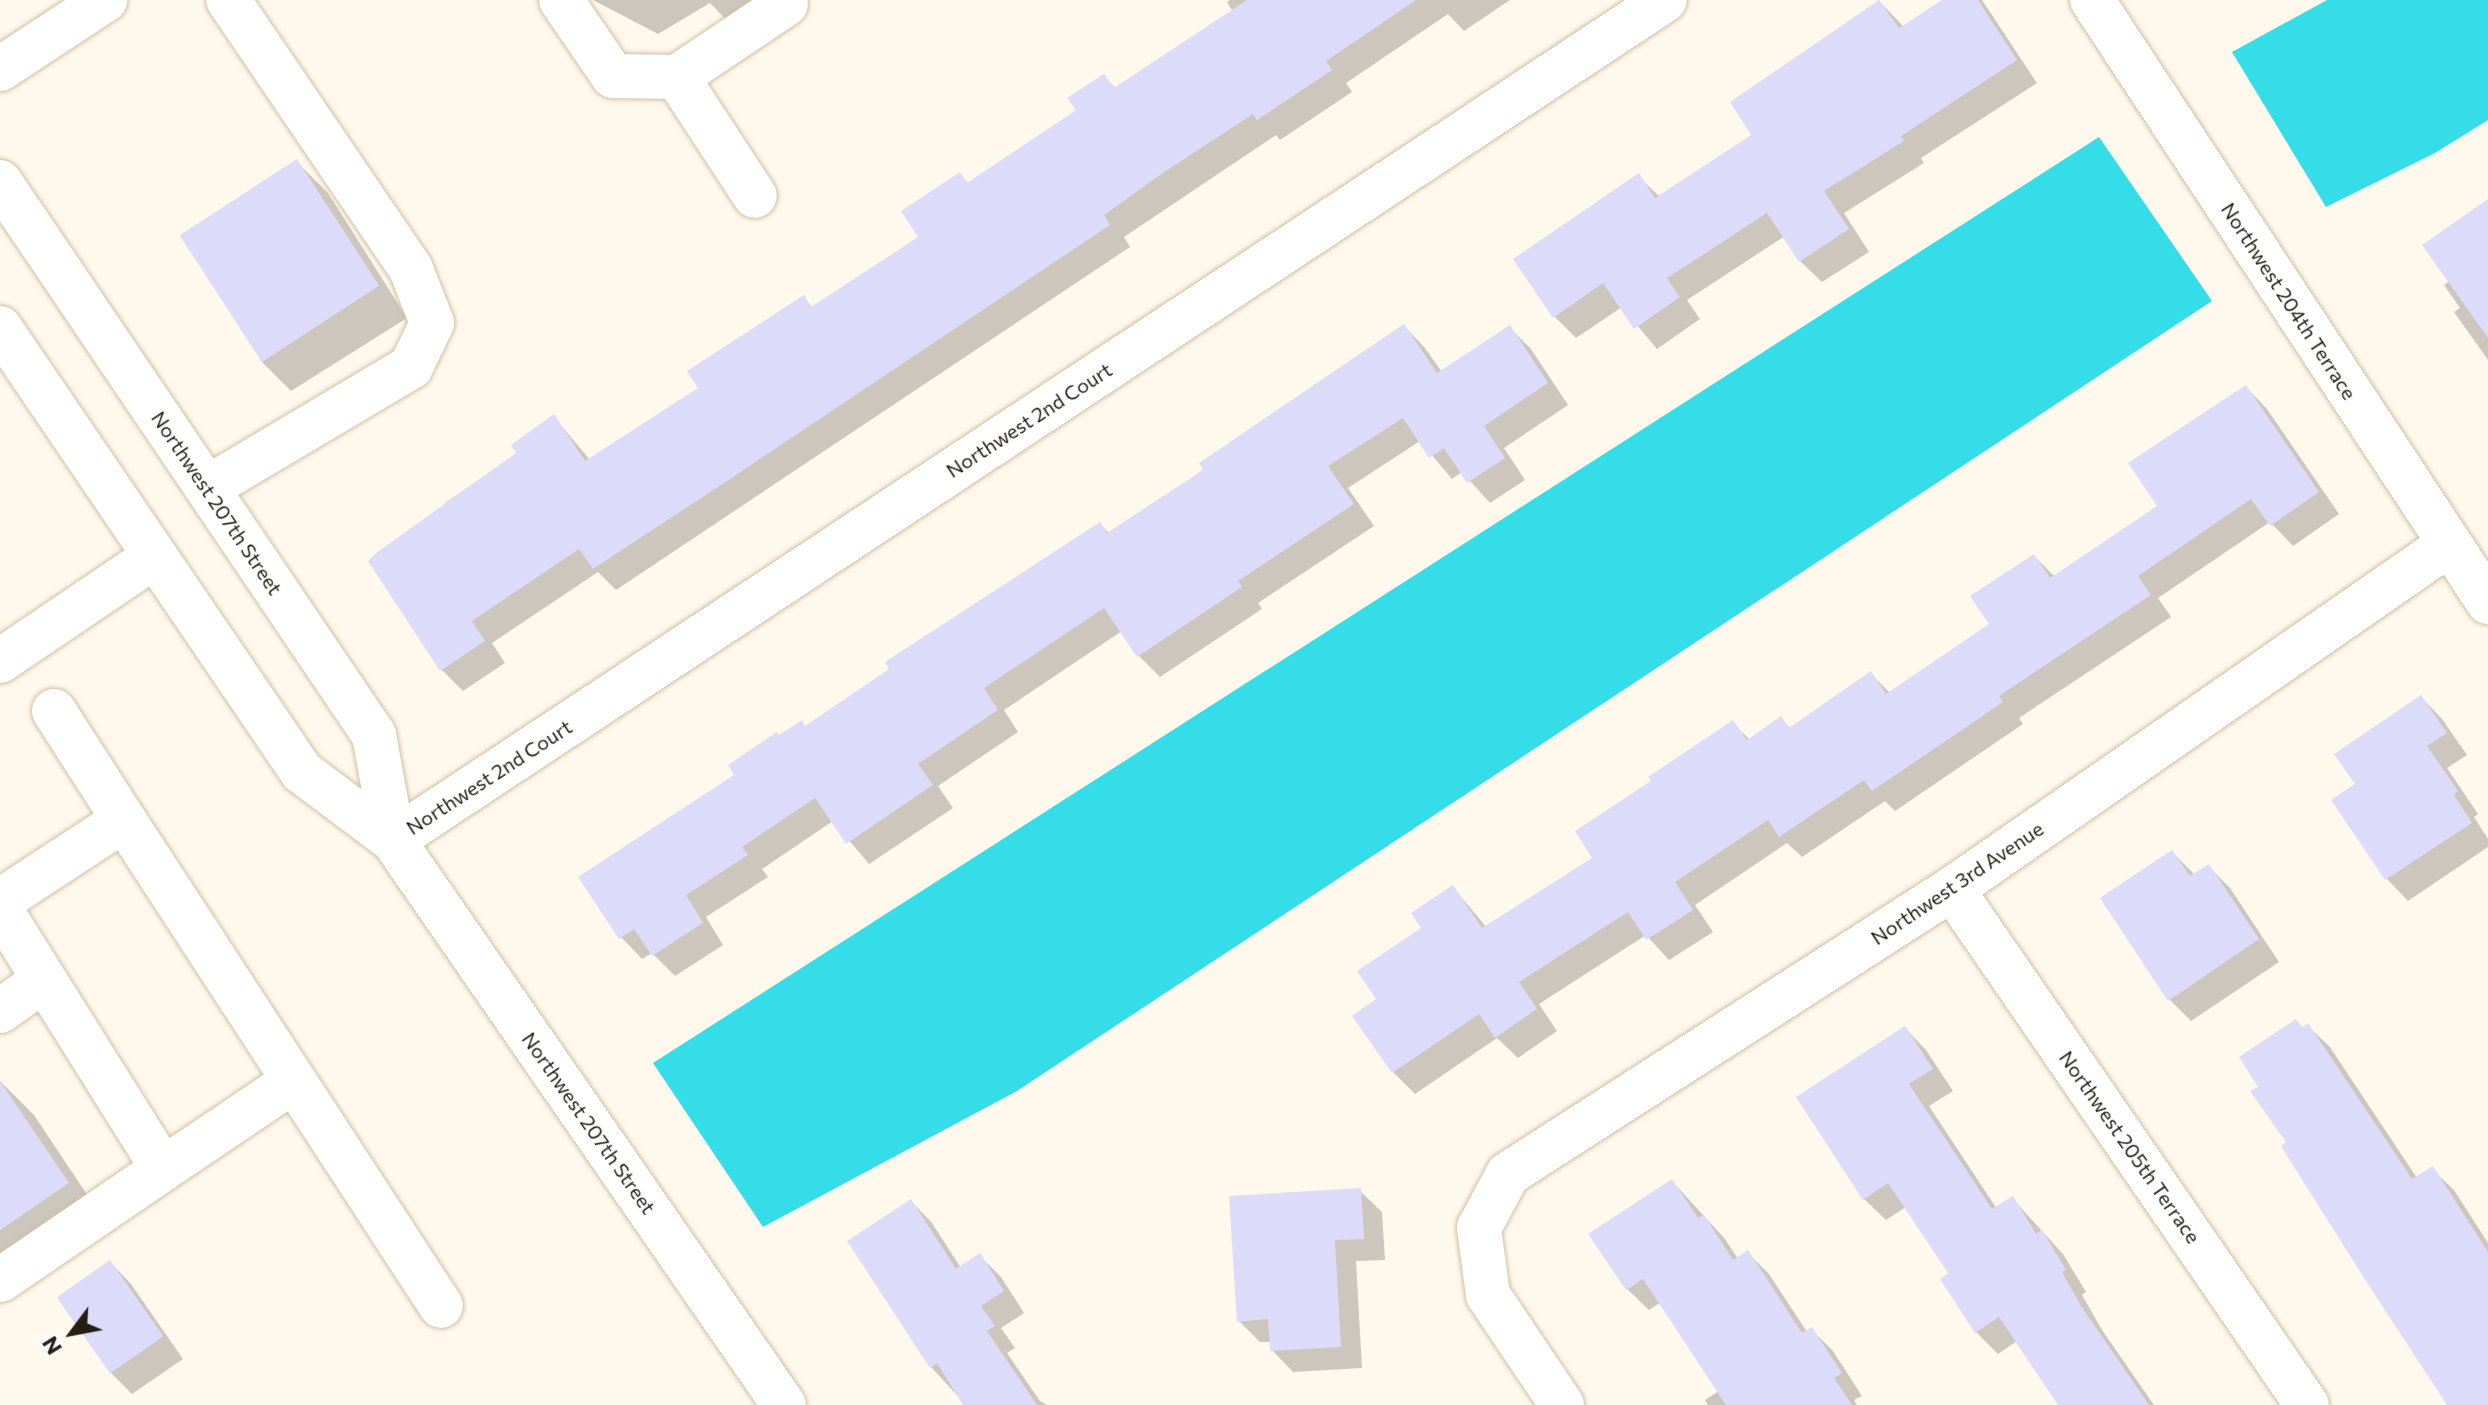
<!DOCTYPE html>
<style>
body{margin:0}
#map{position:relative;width:2488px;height:1405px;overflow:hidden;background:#fff8ec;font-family:Commissioner,sans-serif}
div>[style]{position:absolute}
.water>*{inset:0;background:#35dde9}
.shadow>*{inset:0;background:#0003}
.building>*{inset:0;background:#dcdbfa;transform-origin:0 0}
.roads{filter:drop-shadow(0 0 2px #d1c0a4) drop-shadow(0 0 2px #d1c0a4)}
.minor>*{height:44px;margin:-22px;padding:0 22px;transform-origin:22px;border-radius:22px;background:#fff}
.major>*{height:44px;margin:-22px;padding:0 22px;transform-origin:22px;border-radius:22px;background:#fff}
span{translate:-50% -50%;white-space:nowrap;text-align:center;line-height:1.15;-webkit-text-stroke:7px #fff;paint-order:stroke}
.street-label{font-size:20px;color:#241e13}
.north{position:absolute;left:32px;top:1293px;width:80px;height:80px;-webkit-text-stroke:6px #fff;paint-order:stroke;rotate:238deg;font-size:22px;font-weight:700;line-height:32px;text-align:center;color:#241e13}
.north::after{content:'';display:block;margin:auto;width:28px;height:36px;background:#241e13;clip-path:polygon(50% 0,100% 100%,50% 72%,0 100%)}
</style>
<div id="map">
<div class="water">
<i style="clip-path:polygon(2327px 0,2488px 0,2488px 120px,2435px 153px,2326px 207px,2232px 52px)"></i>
<i style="clip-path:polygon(2099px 137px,2212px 301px,1017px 1091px,763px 1227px,653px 1063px)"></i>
</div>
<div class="shadow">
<i style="clip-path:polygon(593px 0,807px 0,744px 38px,710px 3px,658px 34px)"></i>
<i style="clip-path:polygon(1230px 0,1510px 0,1464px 31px,1448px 14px,1346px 83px,1352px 92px,1280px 140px,1276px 135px,1124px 237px,1130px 247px,616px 590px,598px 572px,492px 643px,505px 663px,463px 691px,441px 669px,448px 507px,445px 503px,519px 453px,554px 417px,590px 460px,701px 388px,803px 297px,813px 308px,921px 238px,960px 175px,969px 184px,1079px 111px,1104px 76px,1116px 89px,1233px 12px,1227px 2px)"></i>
<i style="clip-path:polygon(1945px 0,1982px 0,2037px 83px,1921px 158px,1924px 163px,1844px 213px,1869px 252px,1822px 282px,1800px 261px,1785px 236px,1687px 300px,1700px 319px,1657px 349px,1622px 307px,1576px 338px,1555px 317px,1638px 176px,1660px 197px,1754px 135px,1880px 2px,1904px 27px)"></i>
<i style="clip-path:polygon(297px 162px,328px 193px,407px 318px,291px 391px,260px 360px)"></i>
<i style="clip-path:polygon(2488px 221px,2488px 360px,2454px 312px,2460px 308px,2444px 285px,2450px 281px)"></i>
<i style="clip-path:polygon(1404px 326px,1425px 348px,1442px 372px,1509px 327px,1531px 349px,1568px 405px,1504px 448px,1525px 480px,1490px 503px,1462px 472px,1452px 479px,1420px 441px,1348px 488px,1374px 526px,1258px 603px,1262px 609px,1160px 677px,1139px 656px,1122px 631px,1004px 710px,1018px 732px,938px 786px,953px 808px,869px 864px,833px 821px,762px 869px,768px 877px,706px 917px,723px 945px,675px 976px,652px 953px,642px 959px,621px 937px,737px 776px,780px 737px,806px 728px,1100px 524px,1109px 533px,1206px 470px)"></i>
<i style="clip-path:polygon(2246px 387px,2267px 409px,2339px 514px,2293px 546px,2270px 522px,2158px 598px,2171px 617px,2019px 718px,2023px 724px,1895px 811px,1885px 801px,1802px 857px,1787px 843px,1695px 905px,1713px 932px,1669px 960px,1646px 935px,1539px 1004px,1557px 1031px,1518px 1058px,1497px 1038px,1415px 1094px,1393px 1072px,1355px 1016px,1379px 1000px,1453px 887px,1487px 928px,1594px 858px,1654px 782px,1733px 723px,1750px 740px,1781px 719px,1791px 729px,1871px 674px,1890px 693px,1992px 625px,2034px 556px,2055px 577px,2160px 507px)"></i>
<i style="clip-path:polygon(2421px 697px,2442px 719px,2467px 755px,2447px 768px,2478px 814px,2474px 817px,2488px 839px,2488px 847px,2408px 901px,2387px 879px,2334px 800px,2358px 784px)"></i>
<i style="clip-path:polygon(2172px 852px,2195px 875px,2208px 866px,2230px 888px,2279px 962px,2191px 1021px,2170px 1000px)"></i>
<i style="clip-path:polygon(2296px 1021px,2304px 1029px,2308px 1026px,2330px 1047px,2417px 1178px,2432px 1169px,2454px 1190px,2488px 1243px,2488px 1405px,2451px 1405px,2288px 1143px,2261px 1087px)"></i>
<i style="clip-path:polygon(1905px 1028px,1926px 1050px,1953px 1091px,1929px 1106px,1997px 1209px,2012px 1198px,2063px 1254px,2086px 1292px,2082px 1295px,2102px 1330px,2154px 1405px,2060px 1405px,2017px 1341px,1998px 1354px,1976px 1332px,1942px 1279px,1951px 1274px,1906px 1207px,1886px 1220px,1864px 1199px,1799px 1097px)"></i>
<i style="clip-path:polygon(0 1081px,34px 1115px,106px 1223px,0 1295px)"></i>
<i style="clip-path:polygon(1672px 1181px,1725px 1239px,1738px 1259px,1748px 1253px,1769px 1274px,1807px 1332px,1812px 1330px,1833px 1351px,1862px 1396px,1854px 1400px,1857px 1405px,1708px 1405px,1705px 1400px,1719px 1391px,1661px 1302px,1649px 1310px,1627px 1289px)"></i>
<i style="clip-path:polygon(1360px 1191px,1382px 1212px,1385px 1260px,1356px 1261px,1362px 1368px,1293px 1372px,1272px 1350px,1271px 1342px,1260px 1342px,1239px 1321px)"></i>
<i style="clip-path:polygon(911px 1201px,932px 1223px,961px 1268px,980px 1256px,1001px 1277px,1024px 1313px,1001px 1328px,1015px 1348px,1007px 1353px,1040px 1401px,1047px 1405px,966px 1405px,931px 1367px)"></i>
<i style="clip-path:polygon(110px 1262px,131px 1284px,183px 1359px,132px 1394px,111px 1373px,59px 1297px)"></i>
</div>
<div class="building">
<i style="clip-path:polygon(1247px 0,1416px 0,1326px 61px,1332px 70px,1257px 120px,1253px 114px,1160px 175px,1104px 215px,1110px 225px,721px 485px,593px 569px,579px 549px,472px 621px,485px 641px,440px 671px,368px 561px,376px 553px,516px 453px,511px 445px,554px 414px,585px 461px,698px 388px,687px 371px,804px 295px,811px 307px,918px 237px,901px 211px,960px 172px,967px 183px,1076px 110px,1067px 98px,1104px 74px,1114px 88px)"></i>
<i style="clip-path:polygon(1879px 0,1899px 28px,1942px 0,1978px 0,2017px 60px,1901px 136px,1904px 141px,1824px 191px,1849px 229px,1799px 262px,1767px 213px,1667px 278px,1680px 297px,1634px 329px,1603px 283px,1553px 318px,1513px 259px,1639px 173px,1655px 198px,1751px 135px,1730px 102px)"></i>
<i style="left:297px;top:159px;width:151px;height:140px;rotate:57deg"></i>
<i style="clip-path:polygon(2488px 199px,2488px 338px,2422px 245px)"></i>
<i style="clip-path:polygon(1404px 324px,1437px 373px,1510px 325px,1548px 383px,1484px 426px,1505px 458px,1467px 483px,1444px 448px,1429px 458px,1403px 418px,1328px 466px,1354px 504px,1238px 581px,1242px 587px,1137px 657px,1104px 608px,984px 688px,998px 710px,918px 764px,933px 785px,846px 844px,815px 798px,742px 847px,748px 855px,686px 895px,703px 923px,652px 956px,634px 929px,619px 939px,578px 877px,734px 775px,728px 765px,777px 732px,779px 735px,802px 720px,805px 726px,889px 669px,885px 662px,1100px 522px,1107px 533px,1203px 470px,1199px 463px)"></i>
<i style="clip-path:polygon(2246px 385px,2319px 492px,2270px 526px,2251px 499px,2138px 576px,2151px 595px,1999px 696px,2003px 702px,1931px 751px,1872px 791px,1864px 780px,1779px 837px,1768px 820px,1675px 882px,1693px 910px,1646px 940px,1628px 912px,1519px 982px,1537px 1009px,1495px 1038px,1479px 1014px,1392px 1073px,1352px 1016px,1376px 999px,1357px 971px,1421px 928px,1411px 913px,1453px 885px,1482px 928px,1592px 858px,1575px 831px,1651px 781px,1648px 777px,1733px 720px,1747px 740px,1781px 716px,1789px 728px,1871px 671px,1886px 694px,1989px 624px,1970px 596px,2034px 554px,2050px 578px,2157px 506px,2128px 463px)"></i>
<i style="clip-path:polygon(2421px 695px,2447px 733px,2427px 746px,2458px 791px,2454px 795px,2472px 823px,2385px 880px,2331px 800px,2355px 784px,2334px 754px)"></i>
<i style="clip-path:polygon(2172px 850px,2190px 876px,2209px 864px,2259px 939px,2168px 1001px,2100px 898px)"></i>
<i style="clip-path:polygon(2296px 1019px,2302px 1028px,2308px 1023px,2412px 1179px,2433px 1166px,2488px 1252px,2488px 1405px,2447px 1405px,2364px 1278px,2281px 1146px,2286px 1142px,2250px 1091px,2258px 1087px,2239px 1057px)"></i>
<i style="clip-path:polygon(1905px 1026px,1933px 1069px,1909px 1084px,1992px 1209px,2013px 1196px,2036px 1234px,2042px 1230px,2066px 1270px,2062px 1272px,2081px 1306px,2149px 1405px,2058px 1405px,1999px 1317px,1975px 1333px,1940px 1279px,1948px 1273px,1888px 1183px,1863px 1200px,1796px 1097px)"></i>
<i style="clip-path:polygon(0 1081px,69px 1183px,0 1230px)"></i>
<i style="clip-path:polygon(1672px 1179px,1698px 1218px,1704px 1215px,1733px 1260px,1748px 1250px,1802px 1333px,1812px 1327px,1842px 1373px,1834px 1378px,1852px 1405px,1726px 1405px,1643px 1279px,1626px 1290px,1588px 1234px)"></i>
<i style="clip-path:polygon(1361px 1188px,1364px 1239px,1335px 1240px,1341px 1347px,1270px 1351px,1268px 1319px,1237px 1322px,1229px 1196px)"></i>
<i style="clip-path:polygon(911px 1199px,956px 1269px,980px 1253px,1004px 1291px,981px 1306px,995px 1326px,987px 1331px,1037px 1405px,963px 1405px,937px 1363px,930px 1368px,847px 1241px)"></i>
<i style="left:110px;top:1260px;width:93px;height:65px;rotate:55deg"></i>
</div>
<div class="roads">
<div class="minor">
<i style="left:561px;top:0;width:92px;rotate:55.6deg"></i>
<i style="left:613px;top:76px;width:64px;rotate:0.9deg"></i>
<i style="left:677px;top:77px;width:142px;rotate:56.8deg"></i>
<i style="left:2092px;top:0;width:721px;rotate:56.66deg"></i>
<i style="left:677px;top:77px;width:131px;rotate:-33.8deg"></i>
<i style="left:0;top:182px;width:668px;rotate:55.93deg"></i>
<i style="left:374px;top:735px;width:107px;rotate:79.7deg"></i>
<i style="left:0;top:328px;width:537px;rotate:55.78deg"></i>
<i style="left:302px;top:772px;width:114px;rotate:36.8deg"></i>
<i style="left:393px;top:840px;width:687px;rotate:55.32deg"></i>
<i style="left:207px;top:488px;width:237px;rotate:-30.7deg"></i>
<i style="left:411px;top:367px;width:49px;rotate:-64.5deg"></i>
<i style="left:432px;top:323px;width:58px;rotate:-111.3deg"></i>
<i style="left:411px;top:269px;width:325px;rotate:-124.2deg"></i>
<i style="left:0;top:661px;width:187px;rotate:-34.1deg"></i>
<i style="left:54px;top:711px;width:130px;rotate:57.3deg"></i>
<i style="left:393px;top:840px;width:1524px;rotate:-33.44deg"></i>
<i style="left:1952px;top:889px;width:626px;rotate:55.47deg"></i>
<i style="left:0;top:901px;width:148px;rotate:-33.2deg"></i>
<i style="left:124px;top:820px;width:580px;rotate:56.89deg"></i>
<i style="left:0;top:909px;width:307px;rotate:57.9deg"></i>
<i style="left:163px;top:1169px;width:197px;rotate:145.7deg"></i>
<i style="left:0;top:1011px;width:54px;rotate:-35.2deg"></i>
<i style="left:163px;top:1169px;width:156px;rotate:-34deg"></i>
<i style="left:1562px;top:1405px;width:133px;rotate:-123.9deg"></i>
<i style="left:1488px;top:1295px;width:68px;rotate:-97.7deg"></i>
<i style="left:1479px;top:1228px;width:61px;rotate:-61.8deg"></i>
<i style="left:1508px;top:1174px;width:528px;rotate:-32.7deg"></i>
<i style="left:1952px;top:889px;width:604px;rotate:-34.74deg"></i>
</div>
<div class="major">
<i style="left:0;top:69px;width:126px;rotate:-33.3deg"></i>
</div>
</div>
<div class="street-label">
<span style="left:2289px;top:301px;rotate:57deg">Northwest 204th Terrace</span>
<span style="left:1029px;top:420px;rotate:-33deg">Northwest 2nd Court</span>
<span style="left:217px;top:503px;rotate:56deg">Northwest 207th Street</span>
<span style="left:489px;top:777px;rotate:-33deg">Northwest 2nd Court</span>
<span style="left:1957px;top:883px;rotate:-34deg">Northwest 3rd Avenue</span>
<span style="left:589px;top:1123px;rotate:55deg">Northwest 207th Street</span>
<span style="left:2130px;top:1147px;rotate:55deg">Northwest 205th Terrace</span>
</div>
<div class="north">N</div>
</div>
